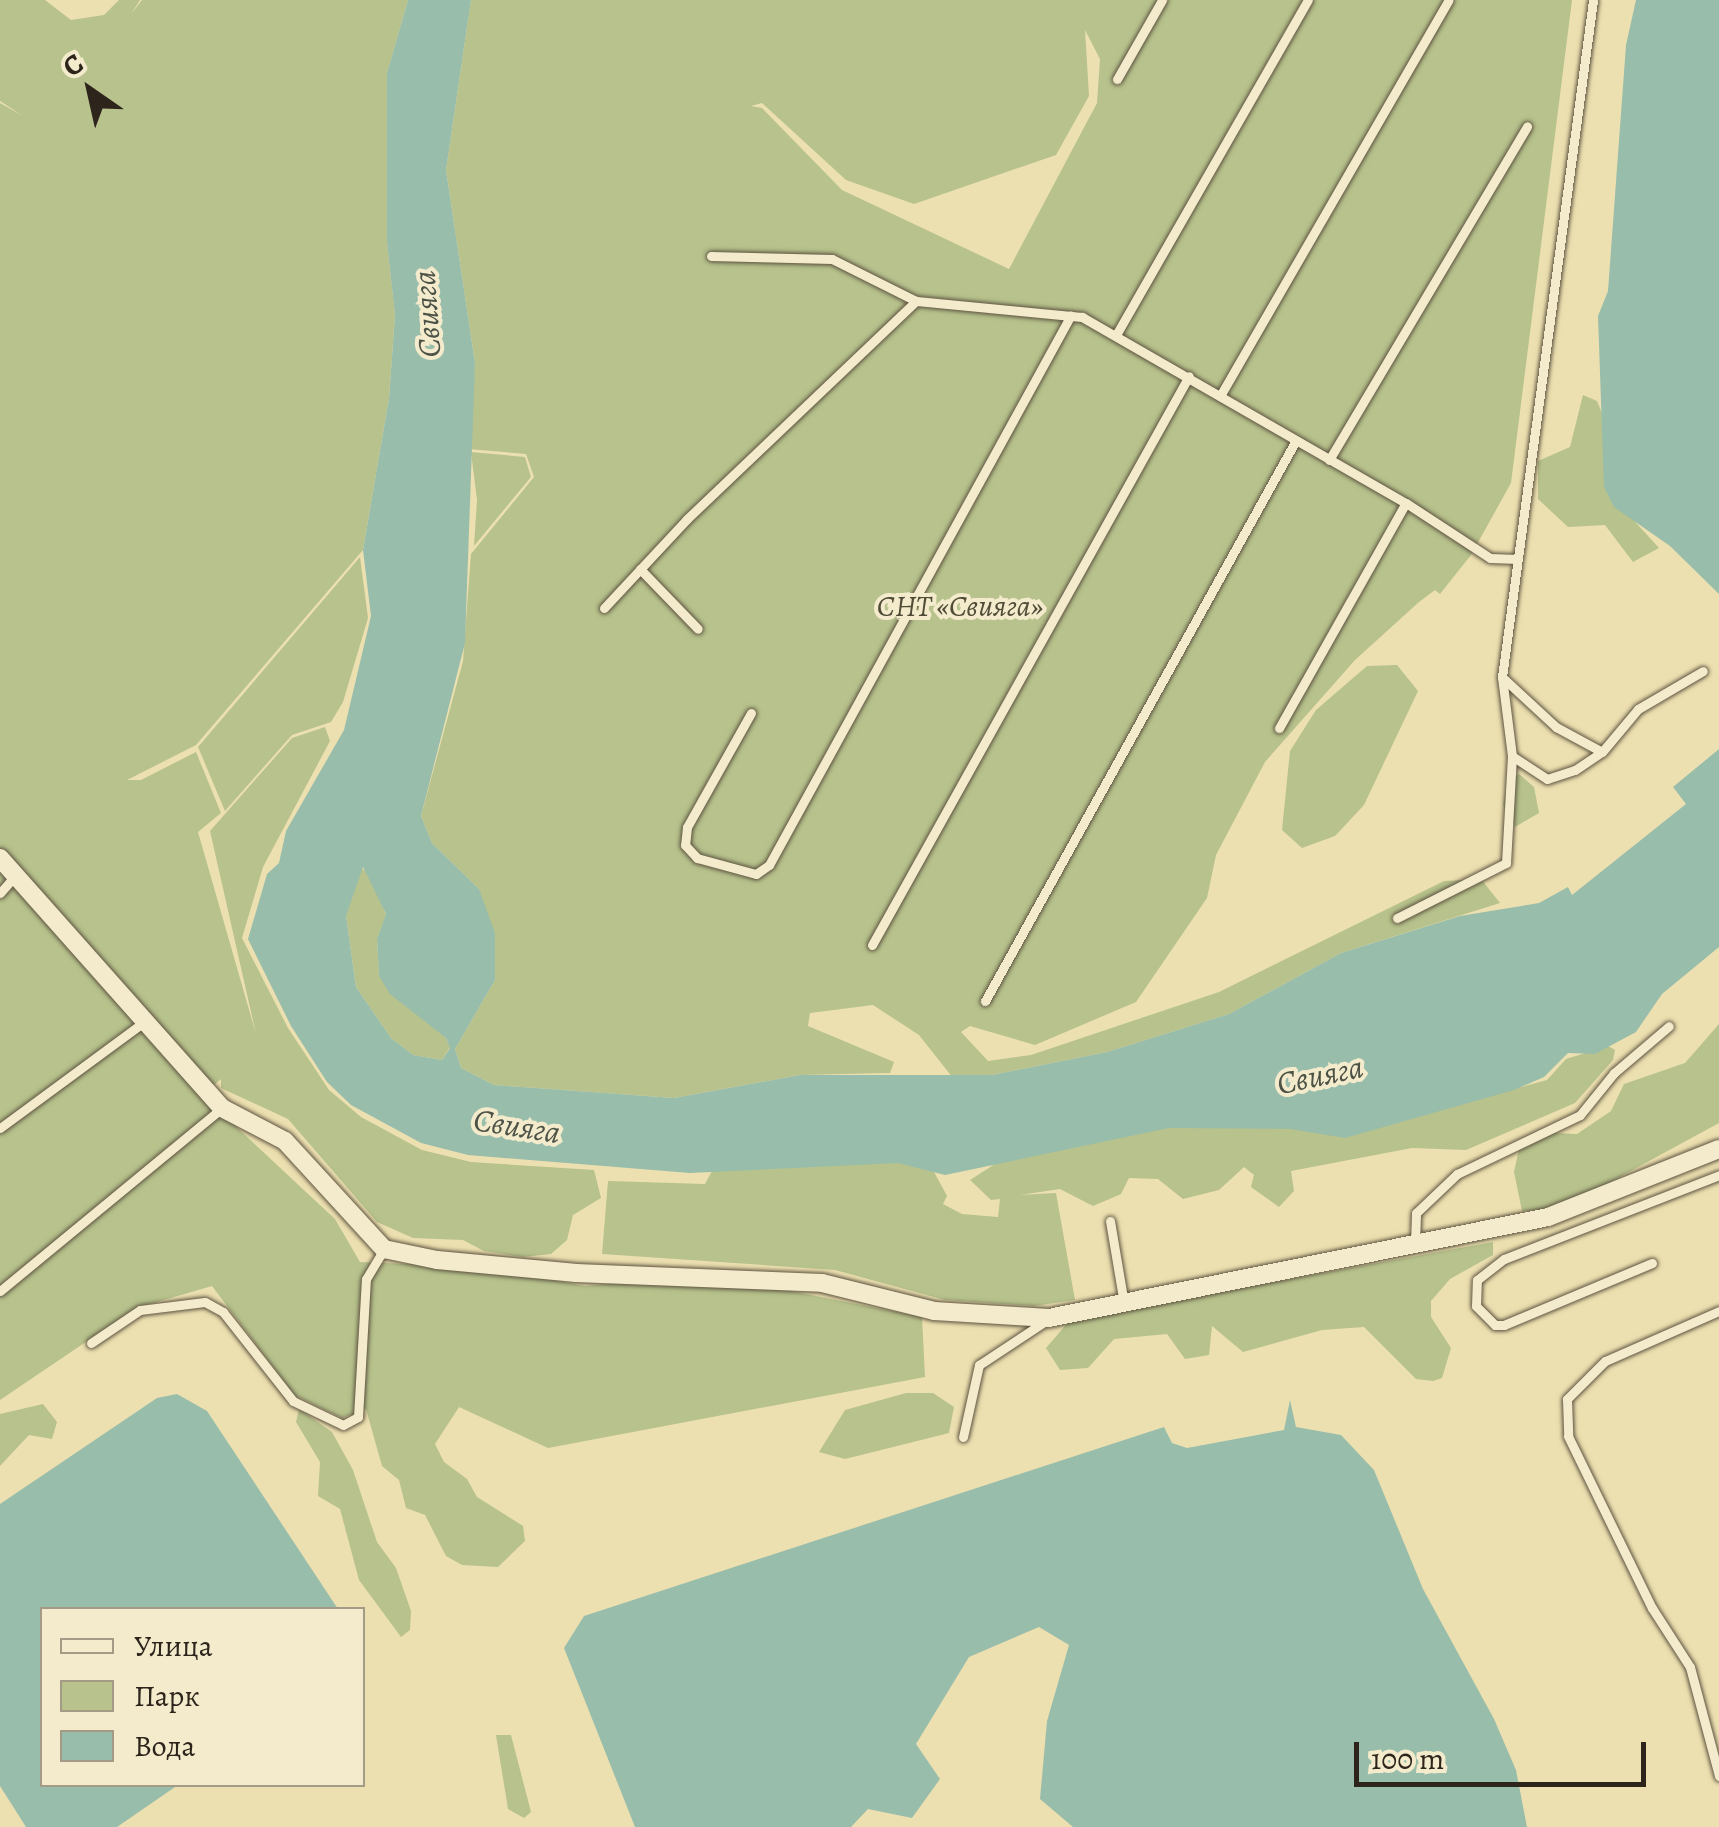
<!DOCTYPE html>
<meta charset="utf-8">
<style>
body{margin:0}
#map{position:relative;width:1719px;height:1827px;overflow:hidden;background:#ede0b0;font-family:Alegreya,serif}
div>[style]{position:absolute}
.green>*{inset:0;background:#b7c28c}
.water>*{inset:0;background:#99bdab}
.roads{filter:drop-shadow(0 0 2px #5d5341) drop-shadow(0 0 2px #5d5341)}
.lane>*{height:9px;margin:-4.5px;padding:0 4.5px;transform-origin:4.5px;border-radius:4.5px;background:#f3ebcc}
.street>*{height:18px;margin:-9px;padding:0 9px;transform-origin:9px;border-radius:9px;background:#f3ebcc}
span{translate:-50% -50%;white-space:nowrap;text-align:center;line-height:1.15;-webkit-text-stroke:8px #f3ebcc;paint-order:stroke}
.park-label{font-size:30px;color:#504c38;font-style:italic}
.water-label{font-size:32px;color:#4d5247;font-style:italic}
.legend{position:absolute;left:40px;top:1607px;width:325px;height:180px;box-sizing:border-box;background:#f3ebcc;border:2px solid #a49b86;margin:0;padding:12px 18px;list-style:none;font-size:30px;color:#2d241c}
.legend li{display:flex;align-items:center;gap:20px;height:50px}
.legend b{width:50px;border:2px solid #a49b86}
.north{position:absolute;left:40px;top:40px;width:100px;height:100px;-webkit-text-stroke:8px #f3ebcc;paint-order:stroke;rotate:326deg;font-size:28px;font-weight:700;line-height:40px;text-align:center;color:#2d241c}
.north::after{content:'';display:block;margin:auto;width:35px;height:45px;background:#2d241c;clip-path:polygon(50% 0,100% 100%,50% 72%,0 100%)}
.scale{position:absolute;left:1354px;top:1742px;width:292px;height:45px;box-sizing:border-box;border:5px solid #2d241c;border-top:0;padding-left:12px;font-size:30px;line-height:35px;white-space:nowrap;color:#2d241c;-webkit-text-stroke:8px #f3ebcc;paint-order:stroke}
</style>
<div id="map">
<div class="green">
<i style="clip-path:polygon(0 0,45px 0,71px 20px,104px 15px,119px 0,140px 0,131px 14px,142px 0,408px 0,387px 73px,387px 243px,395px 314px,389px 398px,363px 550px,196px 745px,127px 780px,141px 780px,196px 752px,221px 813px,198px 832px,256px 1034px,210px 831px,292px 738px,325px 727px,330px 741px,263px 867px,242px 938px,288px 1028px,329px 1090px,361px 1117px,422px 1150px,471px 1162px,594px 1170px,601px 1198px,573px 1215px,567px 1240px,551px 1254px,523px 1257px,484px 1251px,463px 1240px,413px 1238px,377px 1222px,288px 1119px,221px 1088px,221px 1079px,202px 1095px,335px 1219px,360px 1262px,483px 1267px,585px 1286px,650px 1280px,786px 1290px,922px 1317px,925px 1377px,548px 1448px,459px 1407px,435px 1444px,444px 1462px,467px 1479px,477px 1497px,523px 1526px,525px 1541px,498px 1567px,462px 1565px,446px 1556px,425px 1515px,406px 1508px,399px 1480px,382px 1466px,366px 1409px,342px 1418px,294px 1395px,212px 1286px,136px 1308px,0 1400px,0 103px,23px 116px,0 101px)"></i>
<i style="clip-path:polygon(evenodd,471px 0,1572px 0,1511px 483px,1471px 555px,1440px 594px,1435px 590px,1419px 602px,1355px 660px,1265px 762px,1216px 855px,1207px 898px,1136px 1002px,1035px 1045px,970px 1026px,961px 1032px,988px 1061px,1031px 1055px,1219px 992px,1444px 881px,1481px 879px,1500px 903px,1341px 953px,1229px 1014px,1107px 1052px,992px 1075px,953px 1078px,919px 1035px,873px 1005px,810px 1013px,808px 1026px,894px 1062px,890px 1073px,800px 1075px,674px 1098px,494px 1085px,461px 1068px,455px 1049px,495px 980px,479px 889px,432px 843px,421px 816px,463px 661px,471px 554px,534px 477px,526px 454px,468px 449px,475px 363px,446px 170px,471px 0,1085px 30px,1100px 59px,1097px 103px,1009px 269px,842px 190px,762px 108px,751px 106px,762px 103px,846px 180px,914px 204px,1056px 155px,1089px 96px,1085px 30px)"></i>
<i style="clip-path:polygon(1583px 395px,1597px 401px,1618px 453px,1628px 514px,1659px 548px,1633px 562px,1605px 525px,1568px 527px,1538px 499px,1538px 461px,1570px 447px)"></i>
<i style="clip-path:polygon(471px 452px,525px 457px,531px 477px,474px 546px,477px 500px)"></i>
<i style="clip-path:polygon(360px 557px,368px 618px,343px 702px,331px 722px,292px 735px,225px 811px,198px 747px)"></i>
<i style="clip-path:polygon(1397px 665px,1418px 691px,1364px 805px,1335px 836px,1302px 848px,1282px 830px,1290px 751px,1316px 710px,1367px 666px)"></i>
<i style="clip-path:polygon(1519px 774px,1534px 787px,1539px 813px,1515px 827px,1503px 804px,1508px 783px)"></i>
<i style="clip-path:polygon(359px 867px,371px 874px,386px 915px,377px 939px,379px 976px,446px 1038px,450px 1047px,442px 1060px,413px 1055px,391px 1038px,356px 987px,346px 916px)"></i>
<i style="clip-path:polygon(1719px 1024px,1719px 1123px,1594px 1191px,1548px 1210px,1522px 1211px,1514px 1172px,1519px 1149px,1554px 1133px,1577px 1134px,1611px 1111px,1624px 1084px,1685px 1063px)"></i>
<i style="clip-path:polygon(1608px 1046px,1615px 1050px,1613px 1060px,1575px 1103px,1466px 1150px,1412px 1148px,1291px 1171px,1294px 1191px,1279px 1207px,1251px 1187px,1254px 1175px,1244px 1167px,1219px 1190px,1183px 1199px,1158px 1179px,1129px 1178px,1121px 1194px,1093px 1206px,1060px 1189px,1020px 1195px,1056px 1193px,1075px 1300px,1034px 1306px,945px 1300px,835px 1270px,602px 1254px,608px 1181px,705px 1184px,724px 1149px,926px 1157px,947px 1196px,943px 1204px,962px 1214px,998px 1217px,1000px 1199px,991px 1200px,970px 1180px,1020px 1148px,1144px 1125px,1454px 1105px,1547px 1080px,1566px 1059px)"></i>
<i style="clip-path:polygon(1493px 1242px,1493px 1255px,1450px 1279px,1431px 1301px,1431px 1317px,1451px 1348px,1442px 1378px,1433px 1381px,1416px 1379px,1364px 1327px,1322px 1330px,1243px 1352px,1212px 1326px,1209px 1355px,1185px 1359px,1167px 1334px,1114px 1339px,1088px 1368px,1060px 1370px,1046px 1348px,1071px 1319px)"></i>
<i style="clip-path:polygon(906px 1393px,933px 1393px,954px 1407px,949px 1433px,845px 1459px,819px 1452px,845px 1410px)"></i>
<i style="clip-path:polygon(43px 1404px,57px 1422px,52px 1439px,29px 1435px,0 1466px,0 1414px)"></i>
<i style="clip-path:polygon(299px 1409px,332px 1432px,353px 1470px,377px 1542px,396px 1568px,411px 1611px,410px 1630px,401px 1637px,359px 1580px,340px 1509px,318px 1496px,320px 1462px,296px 1422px)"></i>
<i style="clip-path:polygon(496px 1735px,511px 1735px,531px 1812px,524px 1818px,508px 1809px)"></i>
</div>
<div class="water">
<i style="clip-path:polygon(evenodd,408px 0,471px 0,446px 170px,475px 363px,465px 643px,421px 816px,432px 843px,479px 889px,495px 933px,495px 980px,455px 1049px,461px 1068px,494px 1085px,674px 1098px,800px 1075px,992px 1075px,1107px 1052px,1229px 1014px,1341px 953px,1460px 916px,1539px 903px,1568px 887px,1572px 895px,1686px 804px,1673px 787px,1719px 749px,1719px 947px,1662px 994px,1636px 1032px,1595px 1054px,1568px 1053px,1544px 1077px,1514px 1090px,1345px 1138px,1291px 1129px,1169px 1128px,945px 1175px,898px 1163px,690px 1173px,468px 1155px,421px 1143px,351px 1105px,327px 1082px,291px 1026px,248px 939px,267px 874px,279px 863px,286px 831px,344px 730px,371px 616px,363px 550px,389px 398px,395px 315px,387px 243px,387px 73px,408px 0,363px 867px,386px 914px,377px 939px,379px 976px,390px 994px,446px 1038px,450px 1048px,442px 1060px,413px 1055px,391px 1038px,356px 987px,346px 916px,363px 867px)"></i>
<i style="clip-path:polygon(1636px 0,1719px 0,1719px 594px,1670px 546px,1614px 507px,1604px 487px,1598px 316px,1608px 291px,1626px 45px)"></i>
<i style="clip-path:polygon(177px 1394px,207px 1411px,338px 1609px,42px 1610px,42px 1784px,178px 1785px,117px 1827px,26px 1827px,0 1786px,0 1504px,157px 1398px)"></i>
<i style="clip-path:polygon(1290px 1400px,1296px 1427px,1341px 1435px,1374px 1470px,1423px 1589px,1494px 1719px,1516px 1770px,1527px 1827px,1073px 1827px,1040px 1799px,1047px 1721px,1069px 1645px,1039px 1627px,969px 1657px,916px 1744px,940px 1779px,912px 1818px,868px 1809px,851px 1827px,635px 1827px,564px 1648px,584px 1616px,1164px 1427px,1172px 1443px,1187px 1448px,1284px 1430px)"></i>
</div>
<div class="roads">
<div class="lane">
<i style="left:1117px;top:79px;width:91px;rotate:-60.3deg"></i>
<i style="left:711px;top:256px;width:121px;rotate:1.4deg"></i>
<i style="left:832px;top:259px;width:94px;rotate:26.6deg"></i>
<i style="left:916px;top:301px;width:167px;rotate:5.5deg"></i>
<i style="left:1082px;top:317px;width:374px;rotate:29.9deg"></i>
<i style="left:1406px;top:503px;width:100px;rotate:33.2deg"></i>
<i style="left:1490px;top:558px;width:28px;rotate:2deg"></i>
<i style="left:1116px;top:335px;width:386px;rotate:-60.2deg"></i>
<i style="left:1220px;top:396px;width:457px;rotate:-60deg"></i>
<i style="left:1329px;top:460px;width:388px;rotate:-59.3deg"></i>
<i style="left:640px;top:569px;width:83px;rotate:46deg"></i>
<i style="left:604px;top:608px;width:122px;rotate:-47deg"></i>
<i style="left:687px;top:519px;width:316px;rotate:-43.6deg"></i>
<i style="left:1502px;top:677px;width:74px;rotate:42.8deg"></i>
<i style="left:1556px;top:727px;width:52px;rotate:28.5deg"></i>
<i style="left:751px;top:713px;width:131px;rotate:119.3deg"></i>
<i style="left:687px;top:827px;width:18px;rotate:96deg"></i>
<i style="left:685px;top:845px;width:18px;rotate:47deg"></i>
<i style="left:697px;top:858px;width:61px;rotate:15.2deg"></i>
<i style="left:756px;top:874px;width:16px;rotate:-35deg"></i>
<i style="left:769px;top:865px;width:627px;rotate:-61.23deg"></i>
<i style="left:1279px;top:728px;width:258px;rotate:-60.6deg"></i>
<i style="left:1512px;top:756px;width:42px;rotate:33.3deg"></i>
<i style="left:1547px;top:779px;width:29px;rotate:-18deg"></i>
<i style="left:1575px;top:770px;width:32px;rotate:-34deg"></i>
<i style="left:1602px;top:752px;width:56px;rotate:-50.1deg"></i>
<i style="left:1638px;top:709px;width:75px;rotate:-30.3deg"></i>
<i style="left:0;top:893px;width:23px;rotate:-49deg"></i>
<i style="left:1397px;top:918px;width:122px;rotate:-26.8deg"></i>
<i style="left:1506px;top:863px;width:107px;rotate:-86.8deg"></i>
<i style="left:1512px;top:756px;width:80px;rotate:-97.2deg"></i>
<i style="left:1502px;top:677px;width:683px;rotate:-82.34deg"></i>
<i style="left:872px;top:945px;width:651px;rotate:-60.88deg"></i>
<i style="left:985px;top:1001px;width:639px;rotate:-60.99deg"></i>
<i style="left:0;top:1128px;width:179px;rotate:-36.4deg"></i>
<i style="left:1110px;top:1221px;width:84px;rotate:80.4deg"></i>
<i style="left:1415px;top:1243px;width:30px;rotate:-88deg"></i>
<i style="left:1416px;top:1213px;width:57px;rotate:-43.6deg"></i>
<i style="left:1457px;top:1174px;width:136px;rotate:-25.6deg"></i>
<i style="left:1580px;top:1115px;width:54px;rotate:-51deg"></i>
<i style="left:1614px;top:1073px;width:72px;rotate:-40.5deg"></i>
<i style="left:1652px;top:1263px;width:160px;rotate:157.3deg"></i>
<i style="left:1504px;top:1325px;width:9px;rotate:180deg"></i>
<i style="left:1495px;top:1325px;width:27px;rotate:-135deg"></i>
<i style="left:1476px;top:1306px;width:26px;rotate:-88deg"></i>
<i style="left:1477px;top:1280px;width:34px;rotate:-38deg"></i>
<i style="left:1504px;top:1259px;width:231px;rotate:-21.3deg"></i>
<i style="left:0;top:1291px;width:288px;rotate:-39.5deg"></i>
<i style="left:1719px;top:1311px;width:124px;rotate:156.3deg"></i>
<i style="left:1605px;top:1361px;width:54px;rotate:135deg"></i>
<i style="left:1567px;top:1399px;width:37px;rotate:88deg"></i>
<i style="left:1568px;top:1436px;width:191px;rotate:64deg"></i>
<i style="left:1652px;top:1608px;width:70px;rotate:57.2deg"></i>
<i style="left:1690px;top:1667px;width:113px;rotate:75.1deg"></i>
<i style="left:91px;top:1343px;width:59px;rotate:-34deg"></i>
<i style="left:140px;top:1310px;width:65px;rotate:-7deg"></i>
<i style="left:205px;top:1302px;width:21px;rotate:29deg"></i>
<i style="left:223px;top:1312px;width:113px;rotate:51.8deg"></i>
<i style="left:293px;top:1401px;width:55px;rotate:25.6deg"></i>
<i style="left:343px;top:1425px;width:17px;rotate:-28deg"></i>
<i style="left:358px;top:1417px;width:138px;rotate:-86.7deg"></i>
<i style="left:366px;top:1279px;width:35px;rotate:-59deg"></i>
<i style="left:963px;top:1437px;width:74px;rotate:-77.5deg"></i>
<i style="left:979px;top:1365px;width:82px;rotate:-33.5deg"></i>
</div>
<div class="street">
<i style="left:0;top:858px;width:334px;rotate:48.4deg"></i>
<i style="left:222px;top:1108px;width:71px;rotate:27.6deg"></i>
<i style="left:285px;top:1141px;width:147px;rotate:47.5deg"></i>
<i style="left:384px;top:1249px;width:54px;rotate:11.7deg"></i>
<i style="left:437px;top:1260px;width:140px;rotate:5.3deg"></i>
<i style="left:576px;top:1273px;width:246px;rotate:2.3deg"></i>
<i style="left:822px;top:1283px;width:115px;rotate:14deg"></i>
<i style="left:934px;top:1311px;width:115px;rotate:3.5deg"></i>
<i style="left:1049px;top:1318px;width:509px;rotate:-11.44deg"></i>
<i style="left:1548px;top:1217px;width:184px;rotate:-21.7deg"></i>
</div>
</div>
<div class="park-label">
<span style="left:960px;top:606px">СНТ «Свияга»</span>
</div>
<div class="water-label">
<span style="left:427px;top:314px;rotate:-94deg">Свияга</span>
<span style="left:1320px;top:1075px;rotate:-12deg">Свияга</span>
<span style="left:517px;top:1126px;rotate:9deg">Свияга</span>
</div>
<ul class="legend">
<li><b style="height:12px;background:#f3ebcc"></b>Улица</li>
<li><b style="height:28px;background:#b7c28c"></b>Парк</li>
<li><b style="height:28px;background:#99bdab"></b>Вода</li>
</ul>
<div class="north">С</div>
<div class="scale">100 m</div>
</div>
